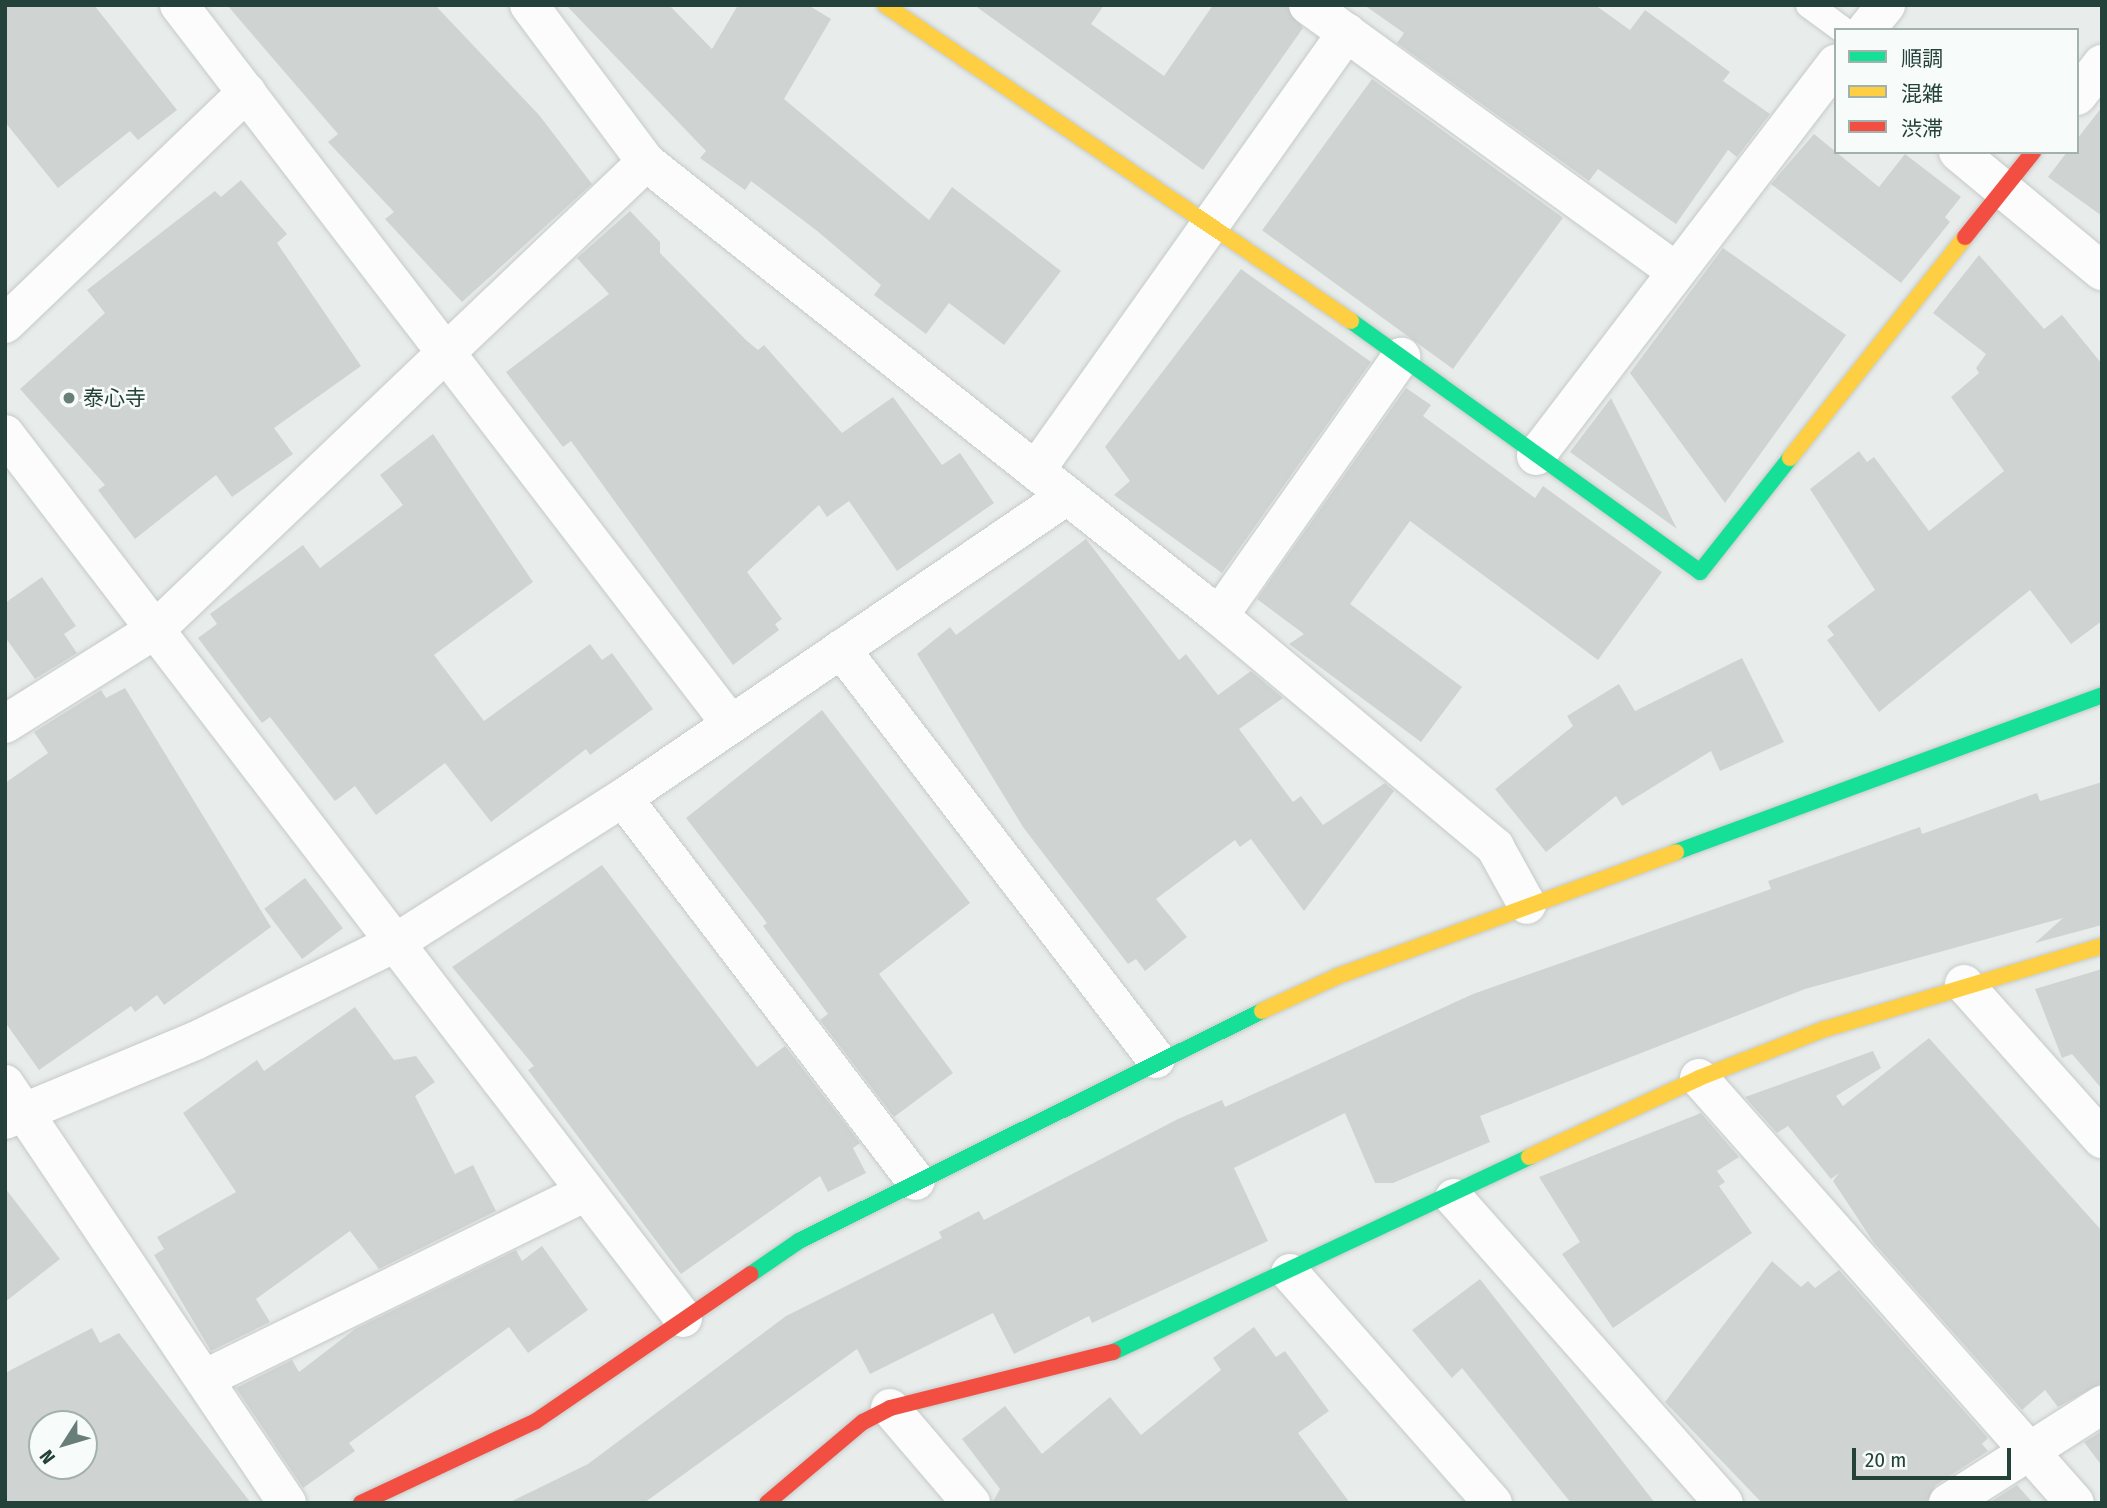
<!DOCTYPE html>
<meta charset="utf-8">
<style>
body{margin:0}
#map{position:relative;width:2107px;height:1508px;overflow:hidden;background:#e8edeb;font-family:"Fira Sans Condensed","Noto Sans JP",sans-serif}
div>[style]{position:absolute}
.building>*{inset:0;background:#cfd4d2;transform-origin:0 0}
.roads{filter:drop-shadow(0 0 2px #c5cac8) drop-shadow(0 0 2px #c5cac8)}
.lane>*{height:26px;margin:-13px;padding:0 13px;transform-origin:13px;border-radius:13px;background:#fcfcfc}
.street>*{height:38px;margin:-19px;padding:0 19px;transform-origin:19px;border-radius:19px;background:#fcfcfc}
.fast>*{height:16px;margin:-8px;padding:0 8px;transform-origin:8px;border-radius:8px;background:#16e098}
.slow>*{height:16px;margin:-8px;padding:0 8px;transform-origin:8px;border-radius:8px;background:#ffcf43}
.jam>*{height:16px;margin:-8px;padding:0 8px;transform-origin:8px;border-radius:8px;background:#f24e42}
.dots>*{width:19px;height:19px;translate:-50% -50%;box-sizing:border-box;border:4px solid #f7fbf9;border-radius:50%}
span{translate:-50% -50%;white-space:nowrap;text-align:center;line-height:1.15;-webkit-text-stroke:5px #f7fbf9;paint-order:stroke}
.poi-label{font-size:21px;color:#24423a}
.left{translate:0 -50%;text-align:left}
.frame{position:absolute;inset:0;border:7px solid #24423a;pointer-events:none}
.legend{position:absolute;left:1834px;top:28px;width:245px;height:126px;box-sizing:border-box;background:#f7fbf9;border:2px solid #a3b1ad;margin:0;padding:9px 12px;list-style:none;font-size:21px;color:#24423a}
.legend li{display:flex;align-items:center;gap:14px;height:35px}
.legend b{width:35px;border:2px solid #a3b1ad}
.north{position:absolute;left:28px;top:1410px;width:70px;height:70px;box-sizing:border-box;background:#f7fbf9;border:2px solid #a3b1ad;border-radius:50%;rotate:233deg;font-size:19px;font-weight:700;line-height:28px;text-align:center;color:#24423a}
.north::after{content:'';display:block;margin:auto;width:24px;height:32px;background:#697e78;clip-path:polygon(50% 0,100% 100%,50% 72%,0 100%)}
.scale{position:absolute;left:1852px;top:1448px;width:159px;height:32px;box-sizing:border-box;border:4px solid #24423a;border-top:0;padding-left:9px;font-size:21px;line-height:24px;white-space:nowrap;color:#24423a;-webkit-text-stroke:5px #f7fbf9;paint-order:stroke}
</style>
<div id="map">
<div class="building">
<i style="clip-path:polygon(5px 5px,94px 5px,177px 110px,138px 140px,130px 131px,58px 188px,5px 122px)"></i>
<i style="clip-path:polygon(227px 5px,435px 5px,539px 115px,592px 184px,462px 302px,385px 219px,394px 212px,328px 142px,338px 134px)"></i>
<i style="clip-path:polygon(566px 5px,669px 5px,712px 49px,738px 5px,808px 5px,831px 19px,784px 99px,929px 220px,952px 187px,1061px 271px,1004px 345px,949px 303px,926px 334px,874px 295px,881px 285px,816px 230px,751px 181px,745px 190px,700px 158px,706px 151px)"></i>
<i style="clip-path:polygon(974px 5px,1104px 5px,1091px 24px,1164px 76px,1213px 5px,1287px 5px,1303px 28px,1203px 170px)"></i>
<i style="clip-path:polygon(1364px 5px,1595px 5px,1630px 30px,1645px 10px,1730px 72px,1723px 81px,1770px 114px,1737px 157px,1728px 150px,1676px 224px,1598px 169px,1589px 181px,1397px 43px,1404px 33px)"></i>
<i style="left:1372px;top:79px;width:236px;height:187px;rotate:36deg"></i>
<i style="clip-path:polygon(2102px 107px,2102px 216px,2048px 177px,2067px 152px,2077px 152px,2077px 139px)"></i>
<i style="clip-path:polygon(1814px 134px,1879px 187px,1905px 154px,1961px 197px,1945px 217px,1950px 222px,1901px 283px,1771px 184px)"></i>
<i style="clip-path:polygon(241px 180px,287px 234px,277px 243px,361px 366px,274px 428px,293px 454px,232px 497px,216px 475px,135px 539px,98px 490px,105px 485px,20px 389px,105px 313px,87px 290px,215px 191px,221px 197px)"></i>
<i style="clip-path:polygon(630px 211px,660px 242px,660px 253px,746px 340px,758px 350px,764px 345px,842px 433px,893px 397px,942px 465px,960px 453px,994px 503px,897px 571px,849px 501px,827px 517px,819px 505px,747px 572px,782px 619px,775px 624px,779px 630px,733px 665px,571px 441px,563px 447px,506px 372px,609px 294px,577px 258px)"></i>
<i style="clip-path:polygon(1723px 248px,1846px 335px,1725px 503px,1630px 373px)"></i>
<i style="clip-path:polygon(1979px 255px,2044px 329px,2062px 315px,2102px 364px,2102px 621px,2071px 644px,2030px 590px,1879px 712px,1827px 640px,1834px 635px,1827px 626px,1875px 590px,1810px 489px,1859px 451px,1867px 462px,1874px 457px,1929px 531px,2004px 471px,1951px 397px,1979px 373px,1976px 368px,1986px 354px,1933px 313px)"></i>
<i style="clip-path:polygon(1241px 269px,1371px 362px,1222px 573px,1114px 495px,1130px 481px,1105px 447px)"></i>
<i style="clip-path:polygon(1406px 388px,1431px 405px,1423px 416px,1535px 498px,1543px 486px,1662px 572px,1598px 660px,1410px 521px,1350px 604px,1462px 687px,1421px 742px,1289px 644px,1304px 634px,1257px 599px)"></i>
<i style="clip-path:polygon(1611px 398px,1677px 529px,1570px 452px)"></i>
<i style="clip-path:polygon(433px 434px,533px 582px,434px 655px,484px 721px,590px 644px,602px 660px,612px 653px,653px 709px,590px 755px,586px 749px,491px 822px,445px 763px,376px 815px,355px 786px,335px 801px,270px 717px,262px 723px,198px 638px,217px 624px,210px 614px,303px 545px,320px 568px,403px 505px,380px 475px)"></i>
<i style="clip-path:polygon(1086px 539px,1179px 660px,1186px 654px,1218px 695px,1251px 671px,1283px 698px,1239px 729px,1293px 802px,1301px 796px,1323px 825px,1385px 783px,1394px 791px,1304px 911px,1251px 839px,1240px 847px,1235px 840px,1156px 899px,1187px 937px,1145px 971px,1136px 959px,1128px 964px,1023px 827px,917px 654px,950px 627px,956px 635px)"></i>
<i style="clip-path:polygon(42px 577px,76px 626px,64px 634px,77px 653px,35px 679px,5px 637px,5px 603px)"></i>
<i style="clip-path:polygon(1742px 658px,1784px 742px,1720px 771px,1711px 751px,1622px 806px,1616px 796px,1546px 852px,1495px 789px,1573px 726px,1567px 716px,1619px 684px,1635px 711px)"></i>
<i style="clip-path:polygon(125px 688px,271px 927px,164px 1005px,157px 995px,135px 1012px,131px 1006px,39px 1070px,5px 1022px,5px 783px,48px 753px,34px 732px,101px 690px,106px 698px)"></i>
<i style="clip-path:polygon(822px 710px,970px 903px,879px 974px,953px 1073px,894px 1117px,820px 1020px,828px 1014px,763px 926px,767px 923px,686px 818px)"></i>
<i style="clip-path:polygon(2102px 782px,2102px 925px,2035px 943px,2063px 918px,1805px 989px,1480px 1116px,1490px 1142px,1393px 1183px,1375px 1183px,1345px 1113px,1234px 1168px,1268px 1241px,1092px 1323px,1089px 1316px,1014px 1354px,993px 1313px,870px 1374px,857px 1349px,644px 1503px,508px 1503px,588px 1464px,786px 1316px,942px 1238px,939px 1232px,979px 1211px,984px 1220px,1178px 1119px,1222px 1100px,1225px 1107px,1473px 994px,1771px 889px,1768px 881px,1920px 827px,1922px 834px,2037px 793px,2040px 801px)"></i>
<i style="clip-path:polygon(602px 865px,757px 1067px,785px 1046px,860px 1143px,853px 1148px,866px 1173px,828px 1192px,820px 1176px,681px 1274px,528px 1070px,534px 1066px,452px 967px)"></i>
<i style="left:305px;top:878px;width:63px;height:51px;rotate:53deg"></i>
<i style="clip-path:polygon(2102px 969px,2102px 1089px,2072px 1054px,2062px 1058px,2035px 989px)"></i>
<i style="clip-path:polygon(355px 1007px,394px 1060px,416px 1056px,435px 1082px,415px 1096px,455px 1174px,473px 1165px,496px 1211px,379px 1269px,350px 1231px,256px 1299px,270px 1322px,211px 1351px,154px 1255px,164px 1249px,157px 1237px,236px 1192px,183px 1113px,257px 1060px,264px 1071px)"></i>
<i style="clip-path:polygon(1929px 1038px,2102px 1231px,2102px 1383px,2058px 1407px,2045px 1390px,2022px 1410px,1874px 1243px,1833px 1181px,1839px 1173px,1831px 1179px,1788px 1126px,1777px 1133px,1745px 1097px,1873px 1051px,1881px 1068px,1836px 1096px,1843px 1106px)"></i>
<i style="clip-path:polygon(1701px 1113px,1739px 1157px,1717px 1171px,1725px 1182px,1719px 1186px,1752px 1233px,1613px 1328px,1562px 1254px,1580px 1242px,1539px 1177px)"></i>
<i style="clip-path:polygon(5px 1188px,60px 1259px,5px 1302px)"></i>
<i style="clip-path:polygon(542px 1246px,588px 1310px,528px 1353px,509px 1327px,349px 1443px,355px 1451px,303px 1488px,236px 1388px,292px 1360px,299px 1372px,355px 1329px,516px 1250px,522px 1261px)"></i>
<i style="clip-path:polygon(1772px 1261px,1801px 1287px,1808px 1281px,1815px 1288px,1839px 1270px,1988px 1438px,1982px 1444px,1988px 1451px,1936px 1485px,1926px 1503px,1762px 1503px,1665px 1402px)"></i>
<i style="clip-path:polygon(1480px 1279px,1655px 1503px,1571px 1503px,1462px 1368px,1452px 1378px,1412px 1330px)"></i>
<i style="clip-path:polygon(1254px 1327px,1276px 1357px,1285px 1351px,1329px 1411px,1298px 1433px,1350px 1503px,992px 1503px,1000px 1489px,962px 1439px,1005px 1406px,1042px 1454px,1110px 1397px,1141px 1435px,1221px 1370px,1213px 1358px)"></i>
<i style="clip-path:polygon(evenodd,92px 1328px,100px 1343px,119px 1333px,251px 1503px,5px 1503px,5px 1373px,92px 1328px,42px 1424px,84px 1424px,84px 1466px,42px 1466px,42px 1424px)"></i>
<i style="clip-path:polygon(2102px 1431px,2102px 1466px,2084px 1442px)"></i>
<i style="clip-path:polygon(2017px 1485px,2033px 1503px,1989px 1503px)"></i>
</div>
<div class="roads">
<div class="lane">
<i style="left:1809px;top:5px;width:42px;rotate:36.3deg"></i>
</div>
<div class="street">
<i style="left:179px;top:5px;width:905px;rotate:52.5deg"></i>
<i style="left:529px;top:5px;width:196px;rotate:53.3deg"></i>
<i style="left:646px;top:162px;width:731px;rotate:38.39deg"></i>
<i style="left:1219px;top:616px;width:360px;rotate:39.9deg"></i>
<i style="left:1495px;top:847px;width:66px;rotate:61.1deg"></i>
<i style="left:1308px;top:5px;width:452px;rotate:35.9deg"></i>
<i style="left:1866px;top:30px;width:32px;rotate:-51deg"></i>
<i style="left:2077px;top:96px;width:41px;rotate:-52deg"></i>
<i style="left:1958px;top:152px;width:187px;rotate:39.6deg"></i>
<i style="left:5px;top:324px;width:335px;rotate:-43.8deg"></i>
<i style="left:5px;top:434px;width:1114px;rotate:52.51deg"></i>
<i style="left:1536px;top:456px;width:494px;rotate:-52.6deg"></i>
<i style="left:1036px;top:470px;width:537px;rotate:-54.62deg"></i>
<i style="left:1219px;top:616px;width:317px;rotate:-54.9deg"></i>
<i style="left:841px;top:649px;width:517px;rotate:52.47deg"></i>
<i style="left:5px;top:724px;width:177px;rotate:-32.1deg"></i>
<i style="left:155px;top:630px;width:678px;rotate:-43.63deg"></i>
<i style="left:623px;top:798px;width:482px;rotate:52.6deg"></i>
<i style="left:1964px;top:984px;width:208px;rotate:48.3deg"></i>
<i style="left:1699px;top:1078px;width:567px;rotate:48.5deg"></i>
<i style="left:5px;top:1084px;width:505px;rotate:56.06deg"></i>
<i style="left:5px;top:1120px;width:206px;rotate:-22.6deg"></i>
<i style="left:195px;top:1041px;width:223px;rotate:-26.1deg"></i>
<i style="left:395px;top:943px;width:270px;rotate:-32.5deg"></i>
<i style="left:623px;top:798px;width:535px;rotate:-34.25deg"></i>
<i style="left:1454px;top:1198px;width:407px;rotate:48.5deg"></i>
<i style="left:1290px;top:1273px;width:307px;rotate:48.6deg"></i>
<i style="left:204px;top:1379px;width:424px;rotate:-26.1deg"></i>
<i style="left:890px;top:1408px;width:125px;rotate:49.5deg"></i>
<i style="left:1948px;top:1503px;width:183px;rotate:-32.5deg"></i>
</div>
<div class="fast">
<i style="left:1351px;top:321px;width:430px;rotate:35.7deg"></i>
<i style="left:1700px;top:572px;width:145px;rotate:-51.7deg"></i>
<i style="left:1676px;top:852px;width:454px;rotate:-20.2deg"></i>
<i style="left:751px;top:1274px;width:58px;rotate:-34.5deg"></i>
<i style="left:799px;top:1241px;width:517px;rotate:-26.42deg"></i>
<i style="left:1113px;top:1352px;width:459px;rotate:-25.1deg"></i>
</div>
<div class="slow">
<i style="left:885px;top:5px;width:563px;rotate:34.14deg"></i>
<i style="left:1790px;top:458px;width:282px;rotate:-51.6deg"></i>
<i style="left:1262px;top:1011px;width:84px;rotate:-24.7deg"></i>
<i style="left:1338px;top:976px;width:360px;rotate:-20.1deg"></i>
<i style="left:1529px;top:1157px;width:187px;rotate:-24.9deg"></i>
<i style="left:1699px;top:1078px;width:135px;rotate:-21.3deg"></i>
<i style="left:1825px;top:1029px;width:289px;rotate:-16.7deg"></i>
</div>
<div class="jam">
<i style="left:1965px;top:237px;width:109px;rotate:-51.3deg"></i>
<i style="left:361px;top:1503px;width:193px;rotate:-25.1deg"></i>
<i style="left:536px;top:1421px;width:260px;rotate:-34.4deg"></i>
<i style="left:767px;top:1503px;width:126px;rotate:-40.2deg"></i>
<i style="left:863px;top:1422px;width:30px;rotate:-27deg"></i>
<i style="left:890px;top:1408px;width:230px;rotate:-14.1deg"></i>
</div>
</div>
<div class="dots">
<i style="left:69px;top:398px;background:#697e78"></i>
</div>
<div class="poi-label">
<span class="left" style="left:83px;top:398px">泰心寺</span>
</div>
<div class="frame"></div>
<ul class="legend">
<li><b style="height:9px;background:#16e098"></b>順調</li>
<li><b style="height:9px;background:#ffcf43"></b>混雑</li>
<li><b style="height:9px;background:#f24e42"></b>渋滞</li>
</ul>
<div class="north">N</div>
<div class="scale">20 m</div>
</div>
